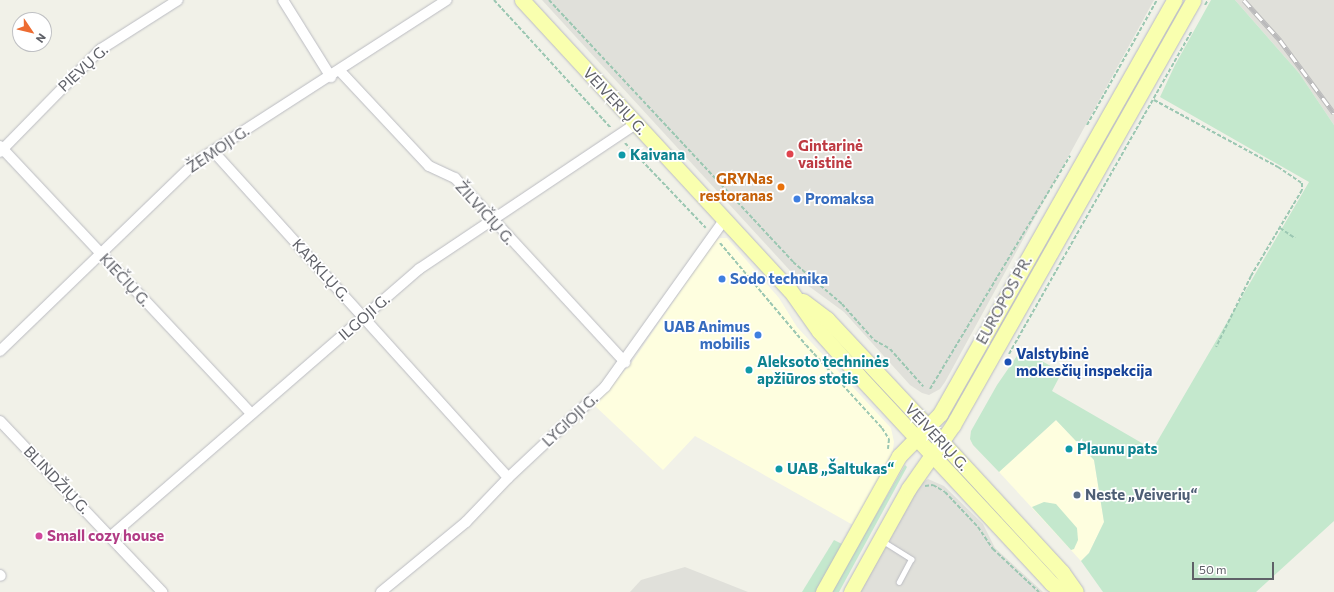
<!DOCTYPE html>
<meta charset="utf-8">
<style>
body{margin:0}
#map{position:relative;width:1334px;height:592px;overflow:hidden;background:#f1f1e8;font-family:Commissioner,sans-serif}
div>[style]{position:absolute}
.commercial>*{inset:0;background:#fefedf}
.industrial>*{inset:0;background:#e0e0da}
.green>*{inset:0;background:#c4e8cd}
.path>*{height:2px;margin-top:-1px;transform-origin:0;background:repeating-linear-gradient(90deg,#9bc7b2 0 4px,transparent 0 6px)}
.roads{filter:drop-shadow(0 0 1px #babbc1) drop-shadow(0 0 1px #babbc1)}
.service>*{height:5px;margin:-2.5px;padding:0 2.5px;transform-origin:2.5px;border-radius:2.5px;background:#fff}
.minor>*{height:10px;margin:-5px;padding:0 5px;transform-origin:5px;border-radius:5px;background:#fff}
.primary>*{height:15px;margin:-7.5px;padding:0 7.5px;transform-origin:7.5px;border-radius:7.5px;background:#f9ffaf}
.rail>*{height:4.5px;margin-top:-2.25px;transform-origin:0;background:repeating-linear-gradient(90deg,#fff 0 9px,#bababb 0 18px);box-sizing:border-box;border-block:1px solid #bababb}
.dots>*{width:11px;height:11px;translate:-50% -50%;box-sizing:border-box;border:2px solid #fff;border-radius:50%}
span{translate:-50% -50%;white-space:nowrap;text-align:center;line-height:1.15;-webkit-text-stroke:3.5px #fff;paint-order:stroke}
.street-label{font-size:15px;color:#5f6168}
.health-label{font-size:15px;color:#be3a42;font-weight:700}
.left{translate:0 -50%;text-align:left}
.culture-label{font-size:15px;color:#0d838f;font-weight:700}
.food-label{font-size:15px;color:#c56008;font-weight:700}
.right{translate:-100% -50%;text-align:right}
.shop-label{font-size:15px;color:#366cbe;font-weight:700}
.transit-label{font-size:15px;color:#164399;font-weight:700}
.service-label{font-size:15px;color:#4e5e75;font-weight:700}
.hotel-label{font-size:15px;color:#b23c85;font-weight:700}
.north{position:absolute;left:12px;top:12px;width:40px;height:40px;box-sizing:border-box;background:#fff;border:1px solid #bfc0c3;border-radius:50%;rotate:125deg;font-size:11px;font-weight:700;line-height:16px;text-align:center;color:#5f6168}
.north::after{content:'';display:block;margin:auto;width:14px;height:18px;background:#ed6c32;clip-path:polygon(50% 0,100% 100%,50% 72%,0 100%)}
.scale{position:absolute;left:1192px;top:562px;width:82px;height:18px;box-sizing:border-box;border:2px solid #5f6168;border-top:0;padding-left:5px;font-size:12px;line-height:14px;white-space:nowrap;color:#5f6168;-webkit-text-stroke:3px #fff;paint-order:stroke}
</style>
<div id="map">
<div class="commercial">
<i style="clip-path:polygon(720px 238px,727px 238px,779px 298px,797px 327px,891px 428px,894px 442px,892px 456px,853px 525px,695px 436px,663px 470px,594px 405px,633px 361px,713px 243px)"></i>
<i style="clip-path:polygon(1056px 420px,1094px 460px,1104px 522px,1089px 553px,1081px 561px,999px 472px)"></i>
</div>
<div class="industrial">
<i style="clip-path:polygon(542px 0,1154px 0,945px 382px,940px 389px,929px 395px,922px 393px,910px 385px,844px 312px,795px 276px)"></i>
<i style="clip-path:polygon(1235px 0,1334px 0,1334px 125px,1299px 73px)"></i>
<i style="clip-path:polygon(928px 479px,944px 486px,983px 524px,995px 548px,1043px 592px,858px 592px,916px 487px)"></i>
<i style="clip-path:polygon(685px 567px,748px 592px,630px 592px,641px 580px)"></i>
</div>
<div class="green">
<i style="clip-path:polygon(1211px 0,1235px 0,1299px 73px,1334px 125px,1334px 521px,1256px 592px,1103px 592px,1081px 561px,1089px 553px,1104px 522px,1094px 460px,1056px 420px,999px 472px,973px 445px,970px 439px,971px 431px,997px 385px,1021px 350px,1062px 372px,1052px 391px,1147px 446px,1154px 447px,1309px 182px,1160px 97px,1175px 65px)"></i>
<i style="clip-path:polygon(905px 465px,907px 467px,839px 592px,831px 592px)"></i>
<i style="clip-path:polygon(956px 466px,1049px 567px,1048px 568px,952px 469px)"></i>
<i style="clip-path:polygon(1044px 502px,1056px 504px,1077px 528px,1078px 540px,1074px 549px,1071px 550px,1032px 507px)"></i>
<i style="clip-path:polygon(834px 540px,842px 544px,816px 592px,802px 592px)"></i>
</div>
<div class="path">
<i style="left:494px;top:0;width:173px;rotate:47.6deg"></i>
<i style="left:549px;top:0;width:358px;rotate:47deg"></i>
<i style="left:793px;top:262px;width:65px;rotate:40.6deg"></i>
<i style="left:842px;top:304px;width:48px;rotate:48.4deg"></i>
<i style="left:874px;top:340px;width:18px;rotate:29deg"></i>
<i style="left:890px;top:349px;width:50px;rotate:48.3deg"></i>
<i style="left:1205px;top:5px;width:6px;rotate:-59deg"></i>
<i style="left:1154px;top:100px;width:141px;rotate:28.4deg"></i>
<i style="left:1278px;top:167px;width:29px;rotate:34deg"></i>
<i style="left:1302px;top:183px;width:7px;rotate:90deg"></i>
<i style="left:1302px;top:190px;width:100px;rotate:120.7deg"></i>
<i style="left:1251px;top:276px;width:79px;rotate:116.2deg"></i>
<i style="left:1087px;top:125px;width:143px;rotate:-60.8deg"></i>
<i style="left:625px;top:143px;width:117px;rotate:46.4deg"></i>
<i style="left:1280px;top:228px;width:18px;rotate:34deg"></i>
<i style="left:720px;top:243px;width:133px;rotate:49.9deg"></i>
<i style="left:806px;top:345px;width:113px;rotate:47.5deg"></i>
<i style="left:882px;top:428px;width:13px;rotate:58deg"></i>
<i style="left:889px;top:439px;width:10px;rotate:96deg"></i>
<i style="left:1009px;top:354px;width:372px;rotate:-60.5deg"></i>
<i style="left:930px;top:389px;width:272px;rotate:-59deg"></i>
<i style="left:925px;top:486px;width:8px;rotate:-7deg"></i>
<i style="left:933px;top:485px;width:14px;rotate:30deg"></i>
<i style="left:945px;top:492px;width:48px;rotate:46.7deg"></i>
<i style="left:978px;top:527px;width:27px;rotate:56deg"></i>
<i style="left:993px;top:549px;width:63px;rotate:43.1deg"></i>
</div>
<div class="roads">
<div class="service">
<i style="left:881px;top:540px;width:36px;rotate:32deg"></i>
<i style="left:911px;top:559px;width:26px;rotate:118deg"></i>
</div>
<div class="minor">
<i style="left:283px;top:0;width:91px;rotate:58.1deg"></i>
<i style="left:340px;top:71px;width:130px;rotate:46.9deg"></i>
<i style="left:429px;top:166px;width:29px;rotate:25deg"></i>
<i style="left:455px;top:178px;width:251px;rotate:47.3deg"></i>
<i style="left:0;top:146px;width:366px;rotate:46.8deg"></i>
<i style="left:213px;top:151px;width:440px;rotate:47.9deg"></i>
<i style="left:0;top:152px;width:144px;rotate:-45.6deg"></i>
<i style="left:101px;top:49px;width:91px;rotate:-32.5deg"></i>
<i style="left:0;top:351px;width:274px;rotate:-44deg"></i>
<i style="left:197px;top:161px;width:297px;rotate:-32.8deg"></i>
<i style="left:0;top:421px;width:236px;rotate:46.5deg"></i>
<i style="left:111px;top:536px;width:408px;rotate:-40.9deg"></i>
<i style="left:419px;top:269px;width:261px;rotate:-33.8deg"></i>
<i style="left:0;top:575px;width:1px;rotate:45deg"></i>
<i style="left:381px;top:592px;width:110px;rotate:-39.5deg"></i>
<i style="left:466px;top:522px;width:61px;rotate:-46.3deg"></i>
<i style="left:508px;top:478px;width:133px;rotate:-43.2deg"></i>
<i style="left:605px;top:387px;width:206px;rotate:-54.5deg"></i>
</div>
<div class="primary">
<i style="left:522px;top:0;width:395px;rotate:47.3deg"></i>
<i style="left:790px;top:290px;width:50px;rotate:54.7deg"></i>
<i style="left:819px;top:331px;width:59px;rotate:48.4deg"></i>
<i style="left:858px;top:375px;width:284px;rotate:47.1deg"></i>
<i style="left:1051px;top:583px;width:15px;rotate:37deg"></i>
<i style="left:803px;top:301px;width:30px;rotate:37deg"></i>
<i style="left:827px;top:319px;width:168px;rotate:46.9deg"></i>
<i style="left:942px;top:442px;width:177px;rotate:47.3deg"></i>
<i style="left:1062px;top:572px;width:24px;rotate:55deg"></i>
<i style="left:823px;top:592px;width:156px;rotate:-60.8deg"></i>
<i style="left:899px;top:456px;width:59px;rotate:-45.7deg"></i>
<i style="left:940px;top:414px;width:476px;rotate:-60.5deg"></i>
<i style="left:851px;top:592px;width:119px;rotate:-60.9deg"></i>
<i style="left:909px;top:488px;width:77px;rotate:-55.1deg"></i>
<i style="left:953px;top:425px;width:488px;rotate:-60.5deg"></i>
</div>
</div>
<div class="rail">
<i style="left:1244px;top:0;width:54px;rotate:48deg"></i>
<i style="left:1280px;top:40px;width:91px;rotate:53.5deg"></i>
</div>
<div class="dots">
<i style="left:790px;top:154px;background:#e0444e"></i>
<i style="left:622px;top:155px;background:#0f9aa8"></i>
<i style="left:781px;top:187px;background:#e8710a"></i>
<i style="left:797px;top:199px;background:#3f7fe0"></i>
<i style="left:722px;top:279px;background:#3f7fe0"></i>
<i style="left:758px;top:335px;background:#3f7fe0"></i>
<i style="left:1008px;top:362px;background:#1a4fb4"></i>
<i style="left:749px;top:370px;background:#0f9aa8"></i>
<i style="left:1069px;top:449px;background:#0f9aa8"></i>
<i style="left:779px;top:469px;background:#0f9aa8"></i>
<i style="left:1077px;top:495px;background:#5c6f8a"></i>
<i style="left:39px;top:536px;background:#d1479c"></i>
</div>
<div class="street-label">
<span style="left:83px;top:68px;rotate:-43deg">PIEVŲ G.</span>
<span style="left:615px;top:101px;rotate:47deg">VEIVERIŲ G.</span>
<span style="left:218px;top:149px;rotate:-34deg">ŽEMOJI G.</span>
<span style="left:485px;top:213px;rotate:48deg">ŽILVIČIŲ G.</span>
<span style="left:321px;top:270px;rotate:48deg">KARKLŲ G.</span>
<span style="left:125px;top:280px;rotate:47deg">KIEČIŲ G.</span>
<span style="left:1004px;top:300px;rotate:-61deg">EUROPOS PR.</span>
<span style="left:364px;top:317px;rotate:-41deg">ILGOJI G.</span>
<span style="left:570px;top:420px;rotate:-43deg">LYGIOJI G.</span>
<span style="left:937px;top:437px;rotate:47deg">VEIVERIŲ G.</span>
<span style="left:57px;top:480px;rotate:46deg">BLINDŽIŲ G.</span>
</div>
<div class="health-label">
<span class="left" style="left:798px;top:154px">Gintarinė<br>vaistinė</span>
</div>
<div class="culture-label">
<span class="left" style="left:630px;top:155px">Kaivana</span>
<span class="left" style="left:757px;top:370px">Aleksoto techninės<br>apžiūros stotis</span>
<span class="left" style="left:1077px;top:449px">Plaunu pats</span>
<span class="left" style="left:787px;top:469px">UAB „Šaltukas“</span>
</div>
<div class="food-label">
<span class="right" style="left:773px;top:187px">GRYNas<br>restoranas</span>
</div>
<div class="shop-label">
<span class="left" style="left:805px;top:199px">Promaksa</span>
<span class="left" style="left:730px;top:279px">Sodo technika</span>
<span class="right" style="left:750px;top:335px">UAB Animus<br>mobilis</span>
</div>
<div class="transit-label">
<span class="left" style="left:1016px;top:362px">Valstybinė<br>mokesčių inspekcija</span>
</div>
<div class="service-label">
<span class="left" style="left:1085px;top:495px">Neste „Veiverių“</span>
</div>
<div class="hotel-label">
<span class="left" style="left:47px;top:536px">Small cozy house</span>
</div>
<div class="north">N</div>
<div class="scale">50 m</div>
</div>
